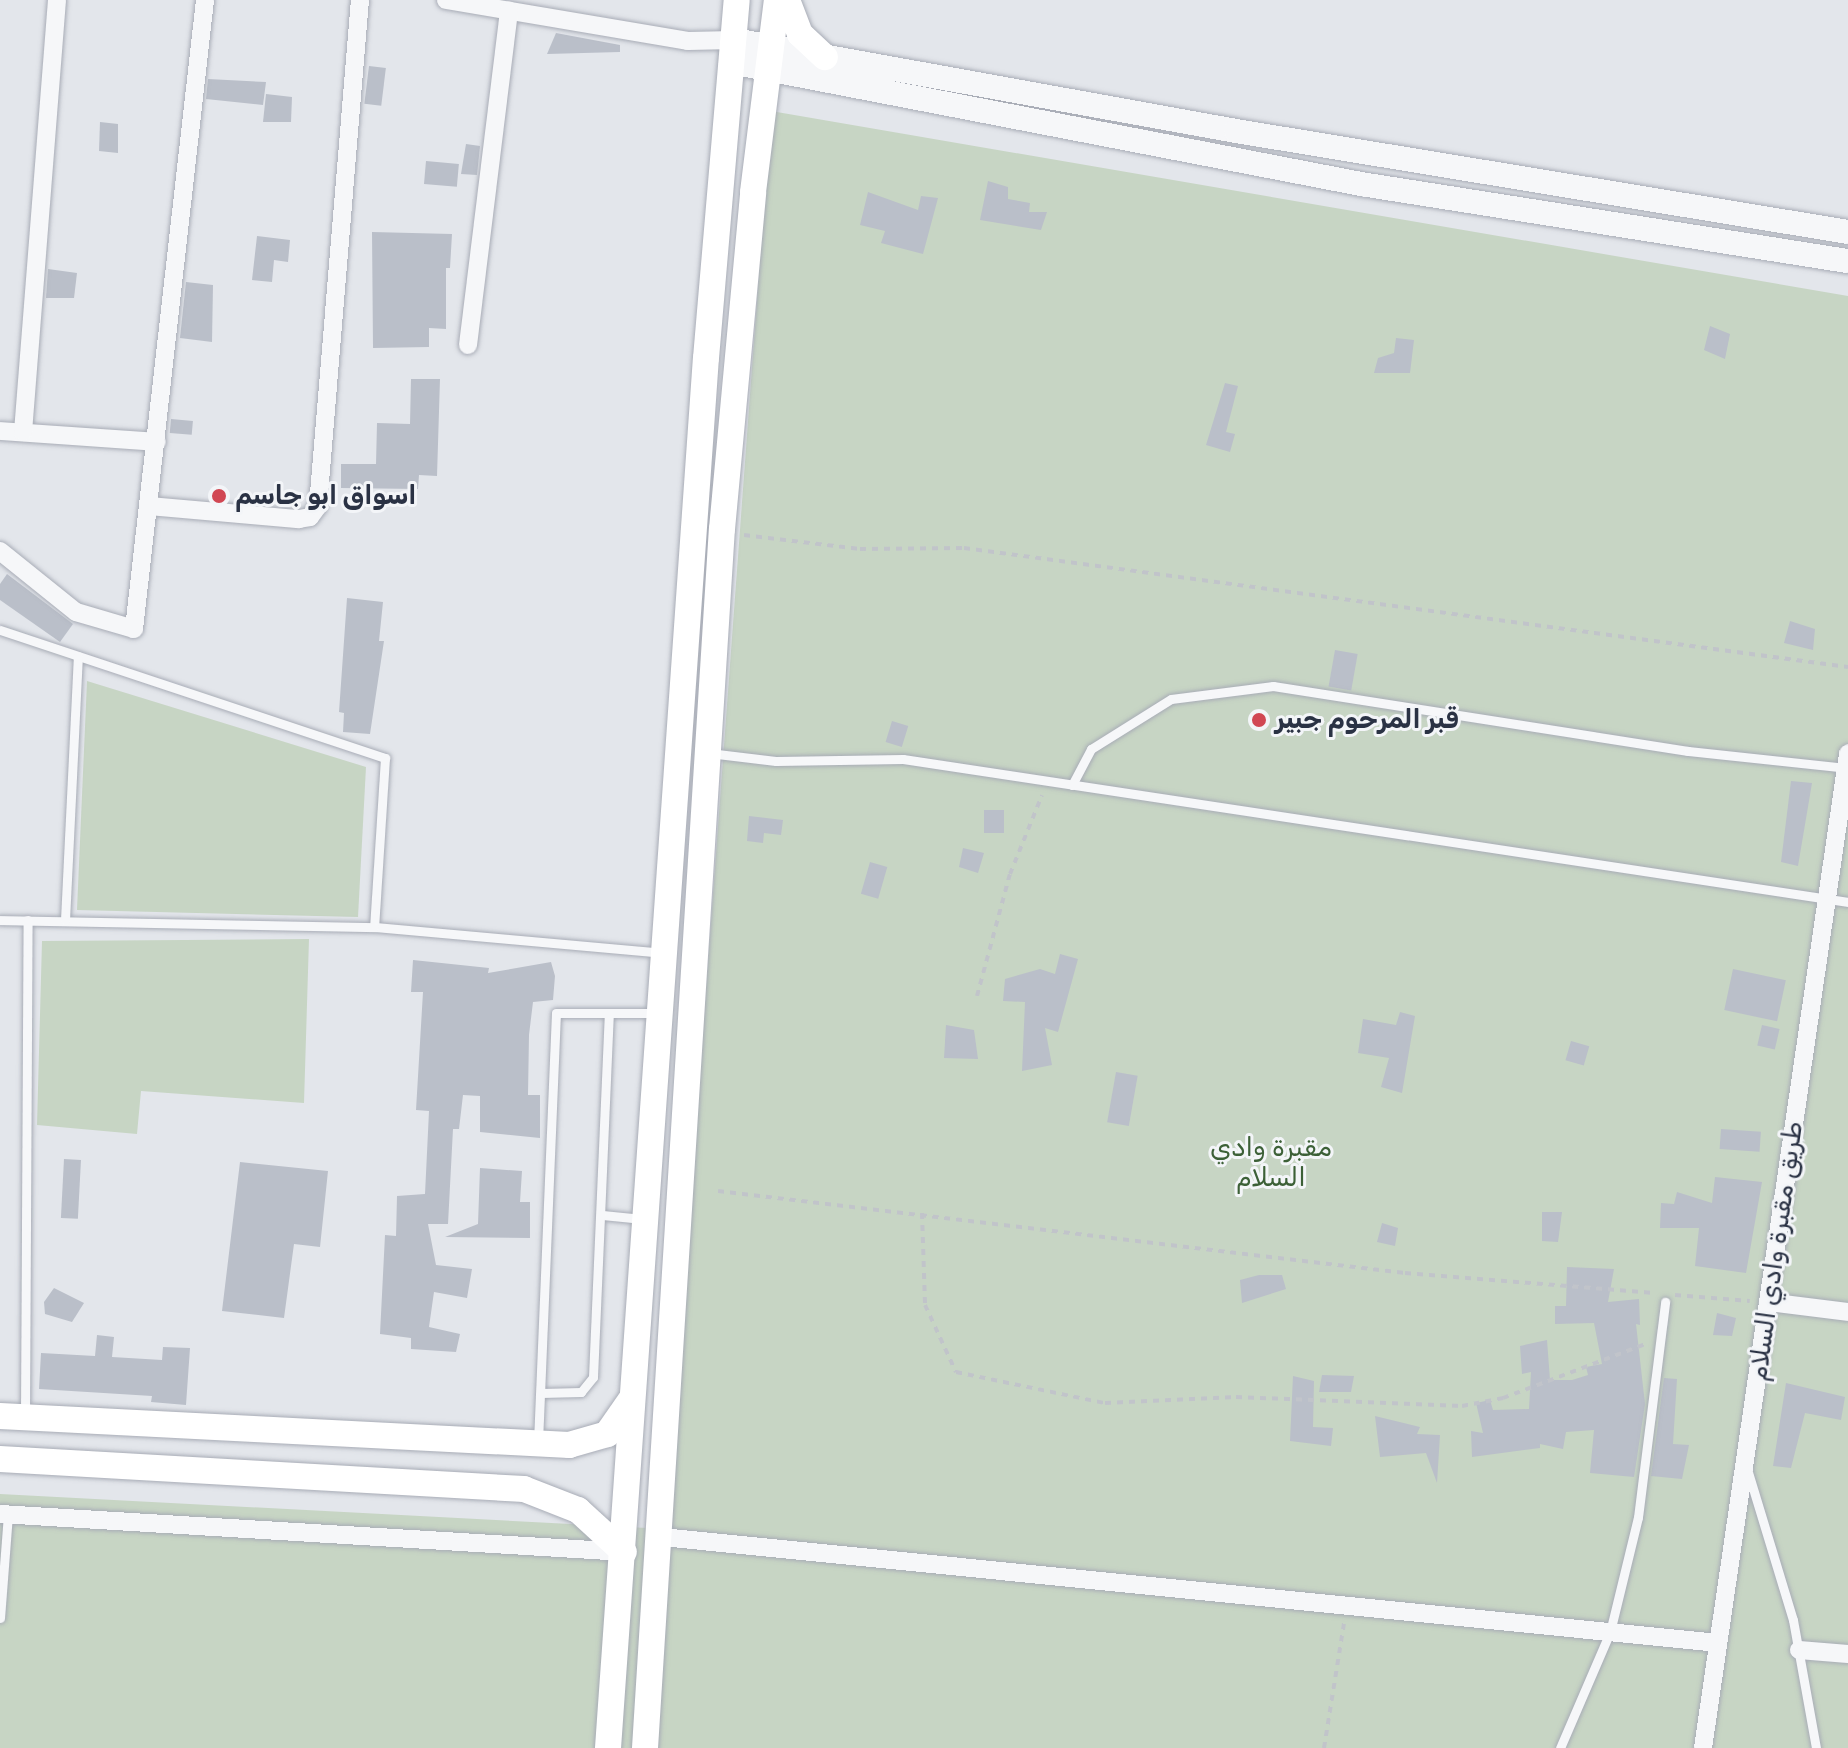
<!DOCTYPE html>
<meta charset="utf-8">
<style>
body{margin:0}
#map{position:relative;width:1848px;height:1748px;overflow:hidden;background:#e3e6eb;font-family:Rubik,Vazirmatn,sans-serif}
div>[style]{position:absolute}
.green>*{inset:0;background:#c7d5c4}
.building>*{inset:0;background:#babfc9;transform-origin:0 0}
.path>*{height:4px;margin-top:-2px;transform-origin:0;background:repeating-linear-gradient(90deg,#c1c4ca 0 6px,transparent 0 12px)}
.roads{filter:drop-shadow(0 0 2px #a8acb6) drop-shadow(0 0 2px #a8acb6)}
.service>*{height:9px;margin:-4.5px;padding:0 4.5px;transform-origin:4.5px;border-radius:4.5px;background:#f6f7f9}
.minor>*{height:18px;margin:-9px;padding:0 9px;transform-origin:9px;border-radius:9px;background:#f6f7f9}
.tertiary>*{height:24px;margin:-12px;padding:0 12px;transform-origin:12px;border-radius:12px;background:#f6f7f9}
.secondary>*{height:26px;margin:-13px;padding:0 13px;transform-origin:13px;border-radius:13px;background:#fff}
.dots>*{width:22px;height:22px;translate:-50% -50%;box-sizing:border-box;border:4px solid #f3f5f8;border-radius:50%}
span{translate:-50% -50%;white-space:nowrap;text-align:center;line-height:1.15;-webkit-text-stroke:6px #f3f5f8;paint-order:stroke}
.poi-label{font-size:26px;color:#2a3244;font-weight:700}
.left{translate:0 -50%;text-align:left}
.park-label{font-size:26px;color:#3c6037}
.street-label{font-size:26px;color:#2a3244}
</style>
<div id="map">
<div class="green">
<i style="clip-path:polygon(771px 111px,1848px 296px,1848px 1748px,0 1748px,0 1494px,666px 1529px)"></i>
<i style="clip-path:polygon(87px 681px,366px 767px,358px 917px,77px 910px)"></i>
<i style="clip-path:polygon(309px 939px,304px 1103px,141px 1091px,137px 1134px,37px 1125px,42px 941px)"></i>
</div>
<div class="building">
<i style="clip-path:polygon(556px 33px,620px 45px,620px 52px,547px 54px)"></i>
<i style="left:369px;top:66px;width:17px;height:38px;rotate:7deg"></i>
<i style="clip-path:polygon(208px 79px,266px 82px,263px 105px,206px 99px)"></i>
<i style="clip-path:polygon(266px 94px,292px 97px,291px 122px,263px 122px)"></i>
<i style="clip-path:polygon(100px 122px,118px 124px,118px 153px,99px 151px)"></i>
<i style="clip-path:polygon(466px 144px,480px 146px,477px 175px,461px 174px)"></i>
<i style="left:426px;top:161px;width:33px;height:23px;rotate:5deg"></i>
<i style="clip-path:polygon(988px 181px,1008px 187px,1008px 199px,1030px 203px,1029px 212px,1047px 212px,1041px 230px,980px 220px)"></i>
<i style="clip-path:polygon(868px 192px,918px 210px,921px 196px,938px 198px,923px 254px,881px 243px,885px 231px,860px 225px)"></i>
<i style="clip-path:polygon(372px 232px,452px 234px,450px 268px,446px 268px,446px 329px,429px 328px,429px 347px,373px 348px)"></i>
<i style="clip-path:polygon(257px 236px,290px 240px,288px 262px,274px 260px,272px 282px,252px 280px)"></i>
<i style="clip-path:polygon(48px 269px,77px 273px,74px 298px,46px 298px)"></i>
<i style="clip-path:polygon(186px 282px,213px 285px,212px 342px,180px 338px)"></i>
<i style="clip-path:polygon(1710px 326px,1730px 334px,1725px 359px,1704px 350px)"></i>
<i style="clip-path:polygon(1396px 338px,1414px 340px,1410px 373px,1374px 373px,1378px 358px,1394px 353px)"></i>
<i style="clip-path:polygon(411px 379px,440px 379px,437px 476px,419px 475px,418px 489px,341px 488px,341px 464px,376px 464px,377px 423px,410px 424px)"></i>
<i style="clip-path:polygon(1225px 383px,1238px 386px,1226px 432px,1235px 434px,1230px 452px,1206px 445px)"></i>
<i style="left:171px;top:419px;width:22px;height:14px;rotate:5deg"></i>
<i style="clip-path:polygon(7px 574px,73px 624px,60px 642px,0 600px,0 584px)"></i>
<i style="clip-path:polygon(347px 598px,383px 602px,379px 641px,384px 641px,370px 734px,343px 732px,344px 713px,339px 712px)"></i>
<i style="clip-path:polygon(1790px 621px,1815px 629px,1813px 650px,1784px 643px)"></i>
<i style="left:1335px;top:650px;width:23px;height:37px;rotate:10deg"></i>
<i style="left:892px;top:721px;width:17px;height:22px;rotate:17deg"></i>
<i style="clip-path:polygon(1791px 781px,1812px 783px,1798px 866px,1781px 862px)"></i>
<i style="left:984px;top:810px;width:20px;height:23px"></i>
<i style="clip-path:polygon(749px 816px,783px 820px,781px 835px,764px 833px,763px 843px,747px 841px)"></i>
<i style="clip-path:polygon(963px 848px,984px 853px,978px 873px,959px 867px)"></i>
<i style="left:870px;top:862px;width:18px;height:33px;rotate:16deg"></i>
<i style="clip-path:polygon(1060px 954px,1078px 959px,1058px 1032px,1045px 1028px,1052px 1065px,1022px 1071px,1025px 1002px,1003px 1001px,1005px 979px,1040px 969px,1055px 974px)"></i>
<i style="clip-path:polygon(413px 960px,489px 968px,488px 973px,551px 962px,555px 976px,553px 1000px,533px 1002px,529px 1035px,528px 1095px,540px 1095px,540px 1138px,480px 1132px,480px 1096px,463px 1095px,459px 1129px,453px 1129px,448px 1224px,428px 1224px,436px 1265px,472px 1269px,467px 1298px,434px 1292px,429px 1327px,460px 1334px,456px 1352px,411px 1349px,411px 1338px,380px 1334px,385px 1235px,396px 1236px,397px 1196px,425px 1194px,429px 1111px,416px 1110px,423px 992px,411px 992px)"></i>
<i style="left:1733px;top:969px;width:54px;height:42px;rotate:12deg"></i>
<i style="clip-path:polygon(1400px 1012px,1415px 1016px,1402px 1093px,1381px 1087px,1389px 1058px,1358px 1053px,1363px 1019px,1396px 1025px)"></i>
<i style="clip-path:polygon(946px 1025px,974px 1030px,978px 1059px,944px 1058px)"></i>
<i style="left:1762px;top:1025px;width:18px;height:21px;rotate:13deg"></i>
<i style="left:1571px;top:1041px;width:19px;height:20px;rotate:16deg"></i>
<i style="left:1116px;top:1072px;width:22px;height:51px;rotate:10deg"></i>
<i style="left:1721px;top:1129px;width:40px;height:20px;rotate:4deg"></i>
<i style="left:64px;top:1159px;width:17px;height:59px;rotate:3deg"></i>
<i style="clip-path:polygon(240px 1162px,328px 1171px,320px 1247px,294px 1244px,284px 1318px,222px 1311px)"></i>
<i style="clip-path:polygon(480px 1168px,522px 1171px,520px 1202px,530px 1202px,530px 1238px,445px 1237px,478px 1224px)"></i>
<i style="clip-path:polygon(1715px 1177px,1762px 1182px,1746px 1273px,1695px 1266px,1699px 1228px,1660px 1228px,1661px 1203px,1674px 1204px,1677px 1192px,1712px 1203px)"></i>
<i style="clip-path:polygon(1542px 1212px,1562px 1212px,1558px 1242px,1542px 1241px)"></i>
<i style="clip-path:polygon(1382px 1223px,1398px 1228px,1395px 1246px,1377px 1242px)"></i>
<i style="clip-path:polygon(1567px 1267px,1614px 1269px,1608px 1302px,1639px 1299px,1640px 1325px,1636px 1324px,1645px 1404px,1634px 1477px,1590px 1473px,1594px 1430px,1566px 1432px,1563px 1449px,1540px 1444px,1540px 1448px,1472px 1457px,1471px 1431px,1483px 1433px,1476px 1403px,1490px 1400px,1493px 1410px,1529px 1409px,1531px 1372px,1522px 1374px,1520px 1346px,1547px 1340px,1550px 1380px,1572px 1380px,1588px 1375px,1586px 1367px,1602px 1364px,1594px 1323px,1555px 1324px,1555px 1306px,1566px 1306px)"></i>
<i style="clip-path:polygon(1259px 1275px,1282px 1275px,1286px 1289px,1242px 1303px,1240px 1280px)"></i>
<i style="clip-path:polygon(54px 1288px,84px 1303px,72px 1322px,45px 1314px,44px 1302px)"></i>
<i style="clip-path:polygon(1717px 1313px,1736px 1318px,1732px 1336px,1713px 1335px)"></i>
<i style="clip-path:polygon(97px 1335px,114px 1337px,112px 1357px,162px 1360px,163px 1347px,190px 1348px,186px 1405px,151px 1402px,152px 1396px,39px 1389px,41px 1353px,95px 1356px)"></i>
<i style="clip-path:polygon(1322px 1375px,1354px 1376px,1351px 1392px,1319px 1392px)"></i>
<i style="clip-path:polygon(1293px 1376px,1314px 1381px,1313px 1427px,1333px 1428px,1331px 1446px,1290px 1441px)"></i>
<i style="clip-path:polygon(1664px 1378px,1677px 1379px,1673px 1444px,1689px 1445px,1682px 1479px,1651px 1476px)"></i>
<i style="clip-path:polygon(1786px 1383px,1845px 1397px,1841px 1420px,1805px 1413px,1791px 1468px,1773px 1466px)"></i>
<i style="clip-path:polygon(1375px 1416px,1420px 1427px,1417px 1434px,1440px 1435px,1437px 1483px,1426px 1453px,1380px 1457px)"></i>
</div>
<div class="path">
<i style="left:744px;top:535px;width:117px;rotate:6.9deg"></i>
<i style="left:860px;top:549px;width:104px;rotate:-0.6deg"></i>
<i style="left:964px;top:548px;width:892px;rotate:7.67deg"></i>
<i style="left:977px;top:996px;width:126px;rotate:-74.9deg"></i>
<i style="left:1010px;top:874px;width:85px;rotate:-67.9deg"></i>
<i style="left:718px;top:1191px;width:692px;rotate:6.81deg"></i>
<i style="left:1405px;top:1273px;width:250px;rotate:4.6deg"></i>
<i style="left:922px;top:1213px;width:92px;rotate:88.1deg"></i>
<i style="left:925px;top:1305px;width:74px;rotate:65.2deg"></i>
<i style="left:956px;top:1372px;width:152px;rotate:11.8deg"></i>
<i style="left:1105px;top:1403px;width:131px;rotate:-2.6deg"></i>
<i style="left:1236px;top:1397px;width:226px;rotate:2.3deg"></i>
<i style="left:1462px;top:1406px;width:42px;rotate:-11deg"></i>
<i style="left:1503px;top:1398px;width:152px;rotate:-20.8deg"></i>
<i style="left:1675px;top:1295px;width:75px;rotate:4.6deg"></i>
<i style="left:1324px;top:1748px;width:127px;rotate:-80.9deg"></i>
</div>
<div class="roads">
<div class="service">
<i style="left:0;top:630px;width:406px;rotate:18.4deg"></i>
<i style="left:385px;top:758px;width:169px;rotate:93.7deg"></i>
<i style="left:374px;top:927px;width:290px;rotate:5.1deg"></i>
<i style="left:709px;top:753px;width:67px;rotate:6.8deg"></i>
<i style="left:776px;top:761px;width:127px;rotate:-0.9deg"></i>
<i style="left:903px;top:759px;width:956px;rotate:8.6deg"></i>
<i style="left:1072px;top:785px;width:41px;rotate:-62.2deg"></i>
<i style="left:1091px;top:749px;width:94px;rotate:-32deg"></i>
<i style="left:1171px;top:699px;width:103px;rotate:-7.3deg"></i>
<i style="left:1273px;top:686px;width:420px;rotate:8.9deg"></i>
<i style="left:1688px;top:751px;width:159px;rotate:6.1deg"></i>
<i style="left:0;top:920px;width:374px;rotate:1.1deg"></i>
<i style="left:65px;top:920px;width:264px;rotate:-87.2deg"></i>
<i style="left:602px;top:1215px;width:41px;rotate:5.6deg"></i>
<i style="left:541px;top:1393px;width:40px;rotate:-1.4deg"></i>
<i style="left:581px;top:1392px;width:19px;rotate:-51deg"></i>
<i style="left:593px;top:1377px;width:364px;rotate:-87.5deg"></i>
<i style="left:25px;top:1417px;width:497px;rotate:-89.7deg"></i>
<i style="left:538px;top:1442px;width:429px;rotate:-87.6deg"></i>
<i style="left:556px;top:1013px;width:100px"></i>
<i style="left:1748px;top:1472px;width:155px;rotate:73.1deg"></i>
<i style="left:1793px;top:1620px;width:130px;rotate:79.8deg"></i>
<i style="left:0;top:1618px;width:103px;rotate:-85.6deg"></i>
<i style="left:1560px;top:1748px;width:126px;rotate:-66.7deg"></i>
<i style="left:1610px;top:1632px;width:118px;rotate:-76.3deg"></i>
<i style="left:1638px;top:1517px;width:217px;rotate:-82.8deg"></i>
</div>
<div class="minor">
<i style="left:446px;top:0;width:245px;rotate:9.6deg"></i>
<i style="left:688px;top:41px;width:46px;rotate:-1.2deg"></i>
<i style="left:468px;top:345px;width:337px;rotate:-83deg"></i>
<i style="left:0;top:431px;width:157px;rotate:4deg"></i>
<i style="left:23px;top:432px;width:433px;rotate:-85.5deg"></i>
<i style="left:149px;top:506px;width:151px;rotate:5deg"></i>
<i style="left:299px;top:519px;width:11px;rotate:-10deg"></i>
<i style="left:310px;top:517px;width:14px;rotate:-54deg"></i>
<i style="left:318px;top:506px;width:508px;rotate:-85.26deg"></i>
<i style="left:0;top:551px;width:97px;rotate:38.8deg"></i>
<i style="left:76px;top:612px;width:60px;rotate:16.3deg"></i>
<i style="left:134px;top:629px;width:633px;rotate:-83.56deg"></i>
<i style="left:1768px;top:1302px;width:81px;rotate:7.1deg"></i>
<i style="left:0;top:1514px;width:625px;rotate:3.48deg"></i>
<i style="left:662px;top:1537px;width:1061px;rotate:5.73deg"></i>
<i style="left:1799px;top:1650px;width:49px;rotate:4.7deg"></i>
<i style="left:1703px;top:1748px;width:1005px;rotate:-81.7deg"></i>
</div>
<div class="tertiary">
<i style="left:734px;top:40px;width:510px;rotate:10.27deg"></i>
<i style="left:1236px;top:131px;width:620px;rotate:9.37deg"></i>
<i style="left:731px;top:62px;width:642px;rotate:10.96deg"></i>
<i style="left:1361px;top:184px;width:493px;rotate:9deg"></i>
</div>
<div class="secondary">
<i style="left:787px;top:0;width:36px;rotate:69deg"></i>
<i style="left:800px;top:34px;width:34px;rotate:43deg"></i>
<i style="left:0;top:1416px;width:570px;rotate:2.92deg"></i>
<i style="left:569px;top:1445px;width:40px;rotate:-16deg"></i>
<i style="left:607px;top:1434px;width:40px;rotate:-55.1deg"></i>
<i style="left:0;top:1459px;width:525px;rotate:3.28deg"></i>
<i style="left:524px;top:1489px;width:58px;rotate:21.3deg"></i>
<i style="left:578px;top:1510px;width:62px;rotate:42.4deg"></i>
<i style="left:608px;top:1748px;width:1393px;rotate:-85.97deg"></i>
<i style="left:706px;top:358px;width:359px;rotate:-85.1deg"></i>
<i style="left:645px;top:1748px;width:1221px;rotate:-86.39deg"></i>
<i style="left:722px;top:529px;width:338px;rotate:-84.7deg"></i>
<i style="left:753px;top:192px;width:193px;rotate:-82.9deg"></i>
</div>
</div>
<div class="dots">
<i style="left:219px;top:496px;background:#d14753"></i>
<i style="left:1259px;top:720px;background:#d14753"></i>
</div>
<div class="poi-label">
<span class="left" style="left:235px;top:496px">اسواق ابو جاسم</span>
<span class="left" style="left:1275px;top:720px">قبر المرحوم جبير</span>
</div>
<div class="park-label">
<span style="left:1271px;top:1163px">مقبرة وادي<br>السلام</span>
</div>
<div class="street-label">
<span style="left:1776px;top:1251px;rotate:-82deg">طريق مقبرة وادي السلام</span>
</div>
</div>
